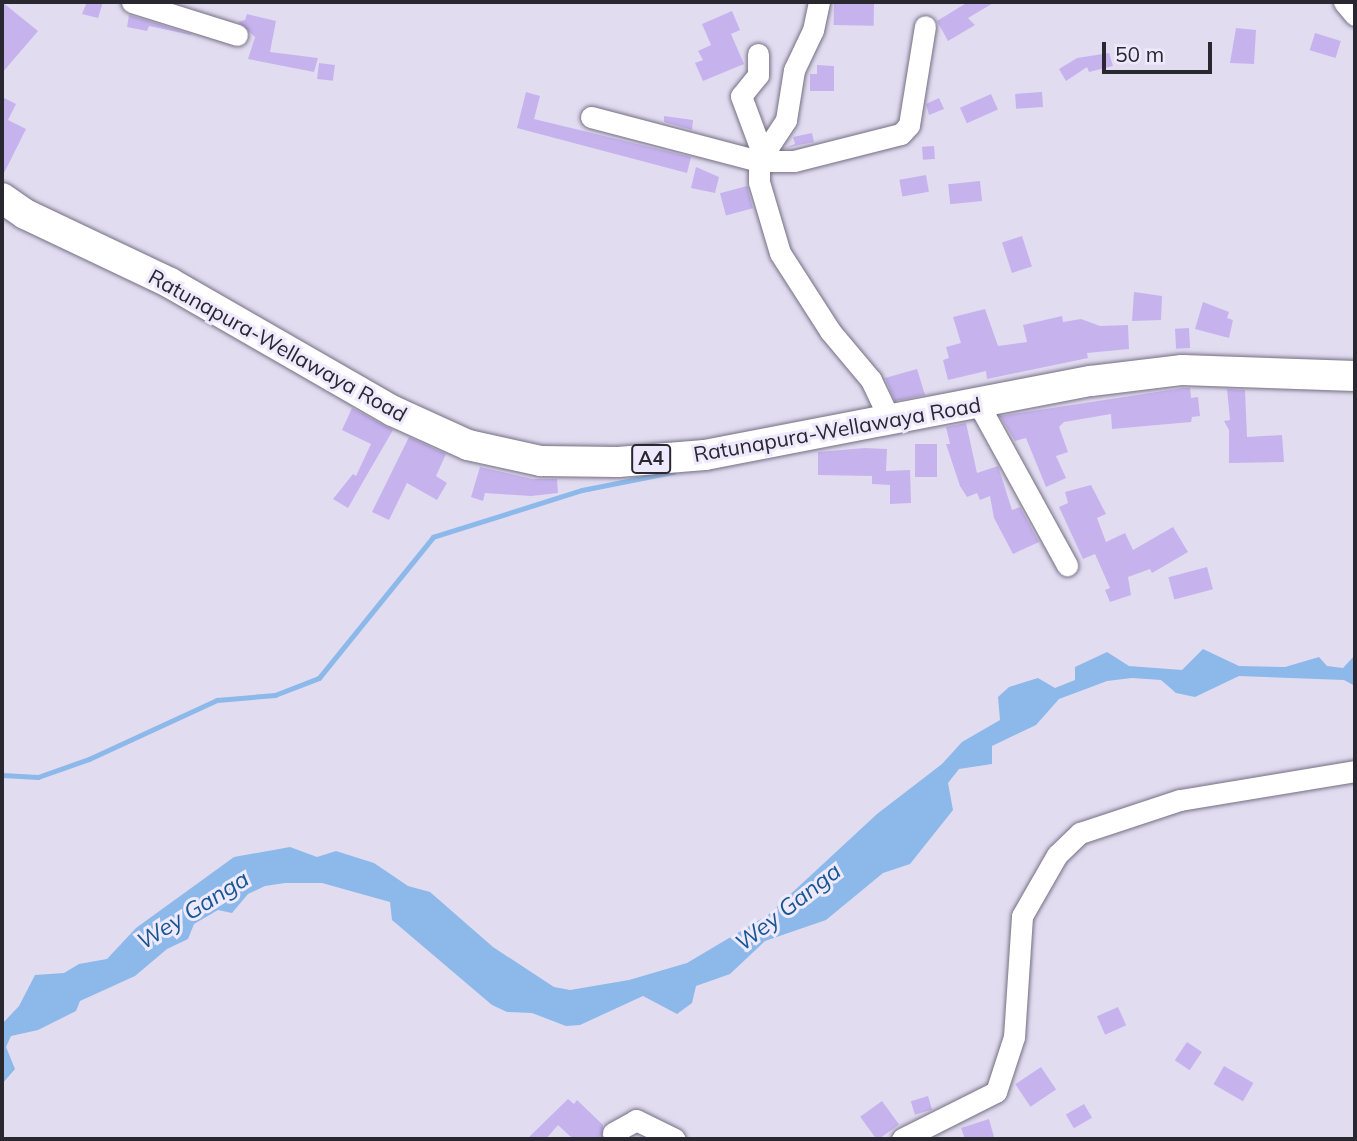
<!DOCTYPE html>
<style>
body{margin:0}
#map{position:relative;width:1357px;height:1141px;overflow:hidden;background:#e2dcf1;font-family:Mulish,sans-serif}
div>[style]{position:absolute}
.water>*{inset:0;background:#8cb9ea}
.stream>*{height:4.5px;margin:-2.25px;padding:0 2.25px;transform-origin:2.25px;border-radius:2.25px;background:#8cb9ea}
.building>*{inset:0;background:#c6b3ee;transform-origin:0 0}
.roads{filter:drop-shadow(0 0 2px #756f82) drop-shadow(0 0 2px #756f82)}
.minor>*{height:21px;margin:-10.5px;padding:0 10.5px;transform-origin:10.5px;border-radius:10.5px;background:#fff}
.highway>*{height:30px;margin:-15px;padding:0 15px;transform-origin:15px;border-radius:15px;background:#fff}
span{translate:-50% -50%;white-space:nowrap;text-align:center;line-height:1.15;-webkit-text-stroke:6px #efe9fe;paint-order:stroke}
.shield-label span{padding:2px 5px;background:#efe9fe;border:2px solid;border-radius:5px;-webkit-text-stroke-width:0}
.shield-label{font-size:19px;color:#29272f;font-weight:700}
.street-label{font-size:21px;color:#29272f}
.water-label{font-size:23px;color:#175792;font-style:italic}
.frame{position:absolute;inset:0;border:4px solid #29272f;pointer-events:none}
.scale{position:absolute;left:1102px;top:42px;width:110px;height:32px;box-sizing:border-box;border:4px solid #29272f;border-top:0;padding-left:9px;font-size:21px;line-height:24px;white-space:nowrap;color:#29272f;-webkit-text-stroke:5px #efe9fe;paint-order:stroke}
</style>
<div id="map">
<div class="water">
<i style="clip-path:polygon(1203px 649px,1239px 666px,1285px 667px,1319px 657px,1327px 666px,1343px 668px,1355px 655px,1355px 686px,1344px 680px,1239px 676px,1195px 697px,1176px 693px,1161px 680px,1132px 678px,1107px 681px,1059px 699px,1036px 725px,992px 746px,992px 764px,959px 769px,948px 783px,953px 810px,910px 864px,883px 873px,826px 920px,765px 941px,730px 974px,696px 986px,692px 1003px,677px 1014px,643px 996px,580px 1025px,566px 1026px,532px 1013px,507px 1012px,492px 1005px,392px 920px,390px 902px,322px 883px,285px 883px,265px 886px,248px 894px,232px 913px,218px 910px,194px 924px,188px 939px,167px 949px,135px 976px,80px 1001px,76px 1011px,38px 1030px,11px 1036px,6px 1047px,15px 1069px,2px 1084px,2px 1024px,19px 1006px,35px 975px,64px 973px,79px 964px,107px 959px,136px 928px,234px 857px,290px 847px,317px 857px,336px 851px,374px 863px,408px 886px,430px 892px,493px 947px,554px 987px,570px 990px,629px 980px,687px 963px,768px 915px,877px 814px,942px 764px,962px 742px,1000px 720px,998px 697px,1009px 687px,1038px 678px,1055px 688px,1075px 680px,1075px 667px,1107px 652px,1129px 666px,1182px 670px)"></i>
</div>
<div class="stream">
<i style="left:2px;top:775px;width:36px;rotate:3deg"></i>
<i style="left:38px;top:777px;width:54px;rotate:-19.4deg"></i>
<i style="left:89px;top:759px;width:141px;rotate:-24.7deg"></i>
<i style="left:217px;top:700px;width:58px;rotate:-4.9deg"></i>
<i style="left:275px;top:695px;width:47px;rotate:-21.1deg"></i>
<i style="left:319px;top:678px;width:181px;rotate:-51deg"></i>
<i style="left:433px;top:537px;width:156px;rotate:-17.5deg"></i>
<i style="left:582px;top:490px;width:93px;rotate:-11.2deg"></i>
</div>
<div class="building">
<i style="clip-path:polygon(2px 2px,38px 31px,2px 73px)"></i>
<i style="clip-path:polygon(87px 2px,103px 2px,98px 18px,82px 14px)"></i>
<i style="left:834px;top:2px;width:40px;height:23px;rotate:1deg"></i>
<i style="clip-path:polygon(968px 2px,995px 2px,968px 18px,975px 25px,948px 41px,937px 21px)"></i>
<i style="clip-path:polygon(732px 11px,740px 30px,731px 34px,744px 64px,703px 81px,695px 63px,703px 60px,698px 51px,711px 45px,702px 24px)"></i>
<i style="clip-path:polygon(247px 14px,276px 21px,270px 52px,318px 58px,314px 72px,248px 59px,255px 37px,238px 22px,245px 20px)"></i>
<i style="clip-path:polygon(129px 15px,191px 34px,191px 35px,149px 26px,147px 31px,127px 27px)"></i>
<i style="clip-path:polygon(1236px 28px,1256px 30px,1254px 64px,1230px 63px)"></i>
<i style="left:1315px;top:33px;width:27px;height:18px;rotate:17deg"></i>
<i style="clip-path:polygon(1109px 53px,1113px 66px,1089px 72px,1087px 67px,1066px 81px,1059px 69px,1077px 58px)"></i>
<i style="left:319px;top:63px;width:16px;height:16px;rotate:7deg"></i>
<i style="clip-path:polygon(817px 65px,834px 66px,834px 91px,810px 91px,810px 74px,817px 74px)"></i>
<i style="clip-path:polygon(526px 92px,540px 96px,534px 119px,691px 157px,687px 173px,517px 128px)"></i>
<i style="left:1042px;top:92px;width:15px;height:27px;rotate:86deg"></i>
<i style="left:991px;top:94px;width:17px;height:34px;rotate:66deg"></i>
<i style="clip-path:polygon(2px 97px,16px 104px,8px 120px,26px 129px,2px 177px)"></i>
<i style="clip-path:polygon(939px 98px,944px 109px,929px 115px,926px 104px)"></i>
<i style="clip-path:polygon(664px 116px,693px 120px,692px 130px,664px 122px)"></i>
<i style="clip-path:polygon(812px 133px,814px 142px,785px 148px,795px 144px,793px 137px)"></i>
<i style="left:934px;top:146px;width:13px;height:12px;rotate:86deg"></i>
<i style="clip-path:polygon(696px 167px,719px 177px,715px 193px,691px 188px)"></i>
<i style="left:926px;top:175px;width:17px;height:27px;rotate:80deg"></i>
<i style="left:980px;top:181px;width:20px;height:32px;rotate:84deg"></i>
<i style="left:747px;top:186px;width:23px;height:28px;rotate:75deg"></i>
<i style="left:1022px;top:236px;width:32px;height:21px;rotate:72deg"></i>
<i style="clip-path:polygon(1134px 292px,1162px 296px,1161px 320px,1132px 321px)"></i>
<i style="clip-path:polygon(1203px 302px,1229px 312px,1227px 318px,1233px 320px,1229px 338px,1195px 329px)"></i>
<i style="clip-path:polygon(985px 309px,998px 346px,1027px 342px,1023px 325px,1062px 316px,1063px 322px,1081px 319px,1100px 326px,1128px 325px,1129px 349px,1087px 353px,1088px 358px,987px 379px,986px 371px,948px 380px,943px 360px,949px 358px,946px 347px,961px 343px,953px 317px)"></i>
<i style="left:1189px;top:328px;width:20px;height:14px;rotate:87deg"></i>
<i style="clip-path:polygon(917px 369px,925px 395px,895px 401px,885px 378px)"></i>
<i style="clip-path:polygon(1183px 388px,1190px 388px,1191px 398px,1198px 397px,1200px 416px,1192px 417px,1191px 422px,1112px 429px,1111px 414px,1064px 422px,1059px 427px,1068px 452px,1056px 456px,1066px 478px,1046px 487px,1026px 438px,1015px 441px,1000px 416px)"></i>
<i style="clip-path:polygon(1227px 389px,1245px 390px,1247px 437px,1282px 435px,1284px 462px,1229px 463px,1229px 430px,1224px 421px,1230px 420px)"></i>
<i style="clip-path:polygon(352px 408px,393px 430px,364px 480px,359px 478px,364px 480px,348px 508px,333px 499px,353px 474px,356px 476px,371px 444px,342px 430px)"></i>
<i style="clip-path:polygon(966px 423px,977px 473px,998px 466px,1012px 510px,1020px 507px,1039px 542px,1013px 554px,994px 518px,990px 496px,980px 500px,977px 493px,967px 497px,960px 486px,946px 444px,950px 444px,946px 427px)"></i>
<i style="clip-path:polygon(409px 437px,446px 454px,436px 476px,447px 483px,437px 500px,407px 483px,389px 520px,372px 512px)"></i>
<i style="left:915px;top:444px;width:22px;height:33px"></i>
<i style="clip-path:polygon(865px 448px,887px 449px,886px 471px,910px 470px,911px 503px,890px 504px,890px 485px,872px 484px,872px 476px,818px 475px,818px 452px)"></i>
<i style="clip-path:polygon(480px 467px,533px 479px,557px 479px,558px 493px,531px 496px,485px 493px,483px 501px,471px 497px)"></i>
<i style="clip-path:polygon(1091px 485px,1106px 514px,1097px 518px,1106px 542px,1125px 533px,1133px 550px,1173px 527px,1188px 552px,1152px 573px,1150px 569px,1128px 577px,1131px 595px,1110px 602px,1105px 590px,1110px 588px,1095px 554px,1083px 559px,1059px 507px,1068px 503px,1065px 492px)"></i>
<i style="left:1207px;top:567px;width:23px;height:40px;rotate:75deg"></i>
<i style="left:1118px;top:1007px;width:20px;height:23px;rotate:66deg"></i>
<i style="left:1187px;top:1042px;width:18px;height:22px;rotate:34deg"></i>
<i style="left:1224px;top:1066px;width:34px;height:21px;rotate:30deg"></i>
<i style="left:1041px;top:1067px;width:27px;height:31px;rotate:56deg"></i>
<i style="left:928px;top:1096px;width:14px;height:18px;rotate:73deg"></i>
<i style="clip-path:polygon(568px 1099px,574px 1104px,577px 1100px,603px 1125px,602px 1139px,573px 1139px,558px 1125px,546px 1139px,527px 1139px)"></i>
<i style="left:882px;top:1101px;width:29px;height:27px;rotate:54deg"></i>
<i style="left:1084px;top:1104px;width:16px;height:21px;rotate:60deg"></i>
<i style="clip-path:polygon(989px 1119px,994px 1137px,965px 1139px,961px 1128px)"></i>
</div>
<div class="roads">
<div class="minor">
<i style="left:132px;top:2px;width:110px;rotate:17.4deg"></i>
<i style="left:819px;top:2px;width:29px;rotate:102deg"></i>
<i style="left:813px;top:30px;width:44px;rotate:115.4deg"></i>
<i style="left:794px;top:70px;width:51px;rotate:99.1deg"></i>
<i style="left:786px;top:120px;width:49px;rotate:123.4deg"></i>
<i style="left:759px;top:161px;width:21px;rotate:90deg"></i>
<i style="left:759px;top:182px;width:74px;rotate:73.5deg"></i>
<i style="left:780px;top:253px;width:93px;rotate:57.3deg"></i>
<i style="left:830px;top:331px;width:64px;rotate:50.1deg"></i>
<i style="left:871px;top:380px;width:44px;rotate:64.6deg"></i>
<i style="left:1344px;top:2px;width:17px;rotate:50deg"></i>
<i style="left:758px;top:54px;width:21px;rotate:90deg"></i>
<i style="left:758px;top:75px;width:27px;rotate:129deg"></i>
<i style="left:741px;top:96px;width:63px;rotate:69.6deg"></i>
<i style="left:591px;top:117px;width:174px;rotate:14.7deg"></i>
<i style="left:759px;top:161px;width:35px"></i>
<i style="left:794px;top:161px;width:110px;rotate:-14.2deg"></i>
<i style="left:901px;top:134px;width:12px;rotate:-48deg"></i>
<i style="left:909px;top:125px;width:100px;rotate:-80.8deg"></i>
<i style="left:979px;top:405px;width:183px;rotate:61.2deg"></i>
<i style="left:613px;top:1133px;width:26px;rotate:-29deg"></i>
<i style="left:636px;top:1120px;width:43px;rotate:26deg"></i>
<i style="left:902px;top:1139px;width:105px;rotate:-26.6deg"></i>
<i style="left:996px;top:1092px;width:58px;rotate:-71.9deg"></i>
<i style="left:1014px;top:1037px;width:121px;rotate:-86.2deg"></i>
<i style="left:1022px;top:916px;width:70px;rotate:-60.2deg"></i>
<i style="left:1057px;top:855px;width:32px;rotate:-44deg"></i>
<i style="left:1080px;top:833px;width:105px;rotate:-18.3deg"></i>
<i style="left:1180px;top:800px;width:177px;rotate:-9.4deg"></i>
</div>
<div class="highway">
<i style="left:2px;top:198px;width:28px;rotate:35deg"></i>
<i style="left:25px;top:214px;width:161px;rotate:25.4deg"></i>
<i style="left:170px;top:283px;width:257px;rotate:29.9deg"></i>
<i style="left:393px;top:411px;width:82px;rotate:24.4deg"></i>
<i style="left:468px;top:445px;width:75px;rotate:12.4deg"></i>
<i style="left:541px;top:461px;width:77px;rotate:0.7deg"></i>
<i style="left:618px;top:462px;width:87px;rotate:-4.6deg"></i>
<i style="left:705px;top:455px;width:393px;rotate:-10.9deg"></i>
<i style="left:1091px;top:381px;width:92px;rotate:-6.9deg"></i>
<i style="left:1182px;top:370px;width:173px;rotate:2deg"></i>
</div>
</div>
<div class="shield-label">
<span style="left:651px;top:459px">A4</span>
</div>
<div class="street-label">
<span style="left:278px;top:345px;rotate:29deg">Ratunapura-Wellawaya Road</span>
<span style="left:837px;top:429px;rotate:-10deg">Ratunapura-Wellawaya Road</span>
</div>
<div class="water-label">
<span style="left:788px;top:907px;rotate:-38deg">Wey Ganga</span>
<span style="left:193px;top:910px;rotate:-32deg">Wey Ganga</span>
</div>
<div class="frame"></div>
<div class="scale">50 m</div>
</div>
